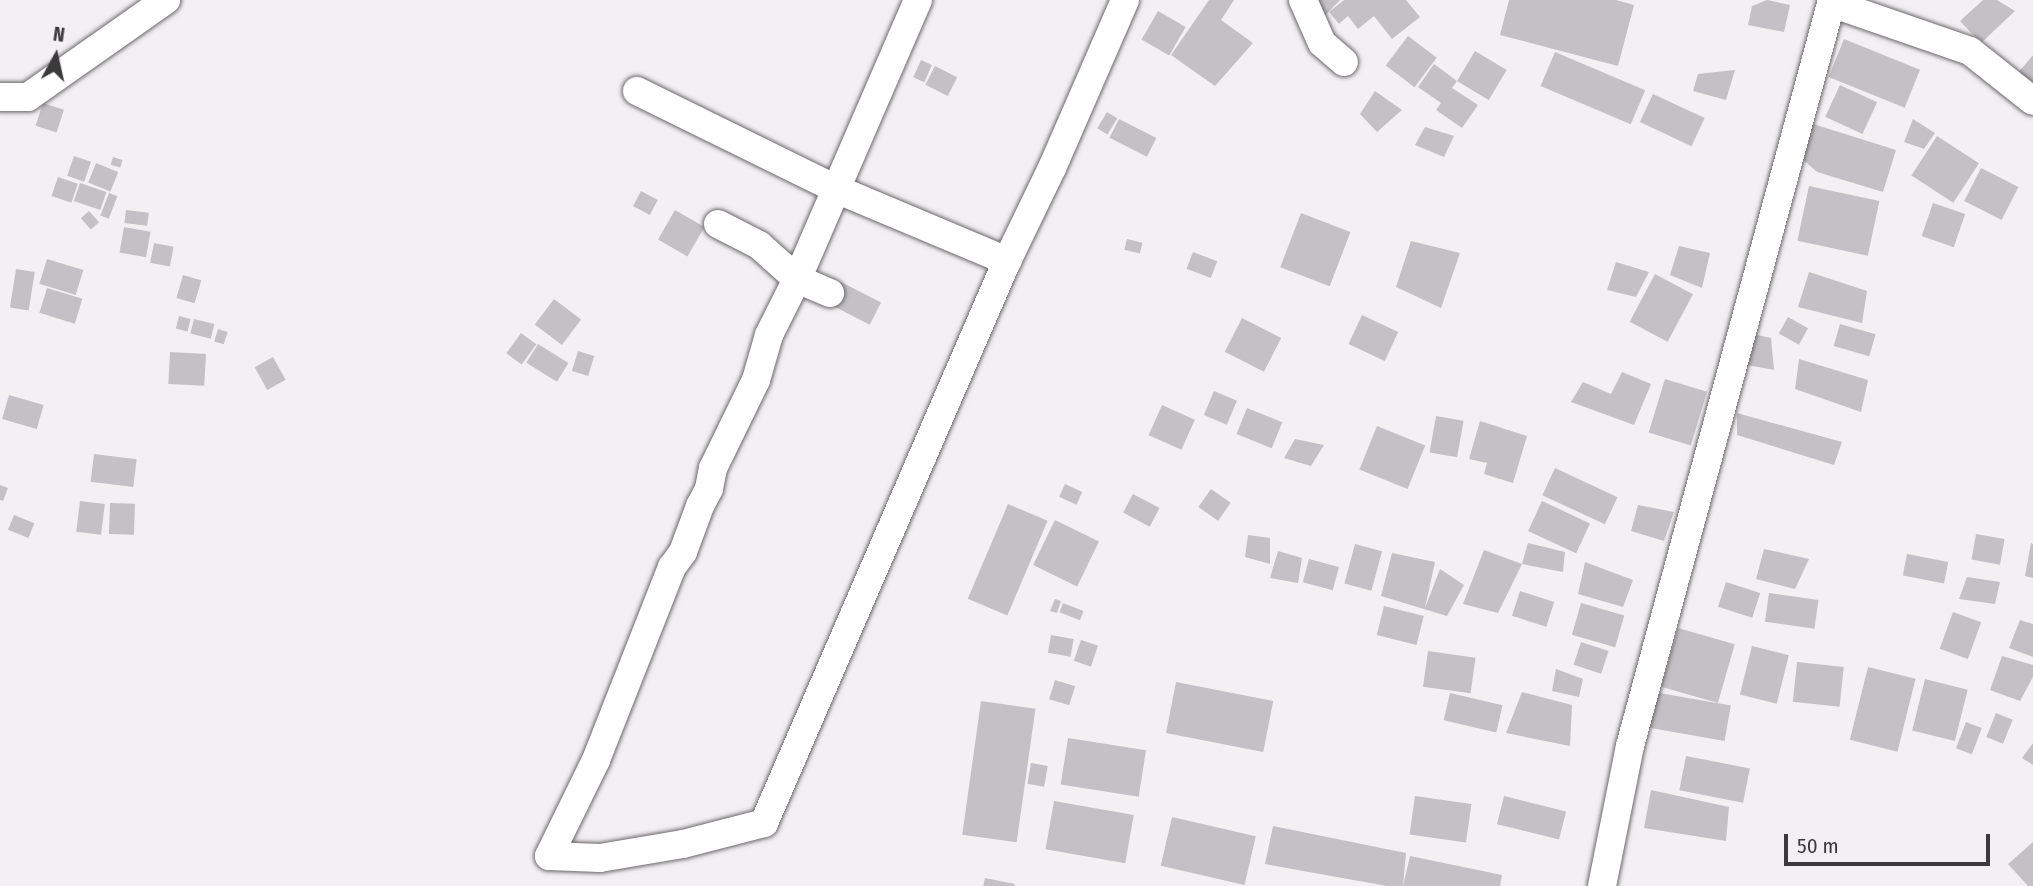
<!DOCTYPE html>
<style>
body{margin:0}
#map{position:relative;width:2033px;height:886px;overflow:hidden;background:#f3f0f3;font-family:"Fira Sans Condensed",sans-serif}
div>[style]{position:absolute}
.building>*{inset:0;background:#c3c1c5;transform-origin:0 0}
.roads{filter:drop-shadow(0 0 2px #6a686a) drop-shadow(0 0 2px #6a686a)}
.minor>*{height:28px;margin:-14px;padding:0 14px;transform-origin:14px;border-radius:14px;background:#fff}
span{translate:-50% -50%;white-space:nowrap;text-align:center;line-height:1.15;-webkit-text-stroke:5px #f3f0f3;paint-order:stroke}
.north{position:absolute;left:21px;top:21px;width:70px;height:70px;-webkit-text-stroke:5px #f3f0f3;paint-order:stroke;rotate:8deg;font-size:19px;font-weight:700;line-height:28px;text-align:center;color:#3b3a3b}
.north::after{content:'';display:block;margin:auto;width:24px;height:32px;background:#3b3a3b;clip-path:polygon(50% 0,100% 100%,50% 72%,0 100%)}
.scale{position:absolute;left:1784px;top:834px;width:206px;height:32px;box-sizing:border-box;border:4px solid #3b3a3b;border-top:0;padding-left:9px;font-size:21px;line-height:24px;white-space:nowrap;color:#3b3a3b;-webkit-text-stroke:5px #f3f0f3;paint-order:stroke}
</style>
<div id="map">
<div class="building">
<i style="clip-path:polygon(1209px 0,1234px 0,1221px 20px,1253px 43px,1215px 86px,1171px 55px)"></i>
<i style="clip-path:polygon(1304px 0,1340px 0,1323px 18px)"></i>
<i style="clip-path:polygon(1344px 0,1406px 0,1420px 17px,1392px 39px,1374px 16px,1358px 29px,1348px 16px,1339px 24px,1329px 12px)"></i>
<i style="clip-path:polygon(1509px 0,1616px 0,1634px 5px,1618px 66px,1500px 35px)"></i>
<i style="clip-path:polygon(1767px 0,1790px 5px,1784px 32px,1748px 25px,1752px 6px)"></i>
<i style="clip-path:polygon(1983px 0,1997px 0,2015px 11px,1981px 43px,1960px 21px)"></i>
<i style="left:1158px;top:11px;width:32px;height:33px;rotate:30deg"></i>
<i style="left:1408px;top:36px;width:36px;height:37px;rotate:37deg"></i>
<i style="left:1844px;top:39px;width:82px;height:41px;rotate:22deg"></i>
<i style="left:1475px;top:51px;width:37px;height:35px;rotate:31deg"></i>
<i style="left:1555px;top:52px;width:98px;height:37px;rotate:23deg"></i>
<i style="clip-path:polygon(2033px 55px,2033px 100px,2012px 80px)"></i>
<i style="left:921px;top:60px;width:12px;height:19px;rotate:24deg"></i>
<i style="clip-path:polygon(1434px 64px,1457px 81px,1452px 88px,1478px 105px,1462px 128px,1436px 110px,1441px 103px,1418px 87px)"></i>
<i style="left:935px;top:66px;width:25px;height:21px;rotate:27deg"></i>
<i style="clip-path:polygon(1735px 70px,1726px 100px,1693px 91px,1698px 74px)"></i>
<i style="left:1840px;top:85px;width:41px;height:35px;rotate:25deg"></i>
<i style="clip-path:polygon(1375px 91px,1402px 110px,1377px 132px,1360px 114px)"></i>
<i style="left:1653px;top:94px;width:57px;height:31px;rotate:25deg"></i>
<i style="left:43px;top:103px;width:22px;height:24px;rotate:18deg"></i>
<i style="left:1107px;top:112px;width:12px;height:19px;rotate:31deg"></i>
<i style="left:1119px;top:119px;width:42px;height:21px;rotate:27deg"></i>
<i style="clip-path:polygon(1913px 119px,1935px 133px,1924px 149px,1904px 142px)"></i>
<i style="clip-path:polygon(1810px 123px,1896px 150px,1883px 192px,1817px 172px,1799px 156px)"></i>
<i style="clip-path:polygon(1425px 127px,1454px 136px,1444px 157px,1415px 145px)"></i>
<i style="left:1937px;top:136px;width:50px;height:47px;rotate:33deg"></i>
<i style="left:74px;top:156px;width:18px;height:21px;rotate:19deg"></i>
<i style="left:113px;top:157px;width:10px;height:8px;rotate:17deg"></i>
<i style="left:96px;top:163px;width:24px;height:21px;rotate:22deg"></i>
<i style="left:1981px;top:168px;width:42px;height:37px;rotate:27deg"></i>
<i style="left:58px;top:177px;width:21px;height:20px;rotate:19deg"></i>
<i style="left:80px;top:183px;width:28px;height:19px;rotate:19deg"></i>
<i style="left:1809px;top:186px;width:72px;height:56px;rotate:12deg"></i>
<i style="left:641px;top:191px;width:19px;height:17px;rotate:28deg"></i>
<i style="left:109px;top:193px;width:9px;height:24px;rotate:21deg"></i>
<i style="left:1933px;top:203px;width:34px;height:35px;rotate:19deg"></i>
<i style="left:126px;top:210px;width:23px;height:13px;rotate:7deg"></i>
<i style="left:675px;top:210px;width:34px;height:34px;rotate:30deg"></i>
<i style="left:89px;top:211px;width:15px;height:11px;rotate:48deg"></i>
<i style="left:1301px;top:213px;width:53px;height:58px;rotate:21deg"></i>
<i style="left:124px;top:227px;width:27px;height:26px;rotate:10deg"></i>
<i style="left:1127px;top:239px;width:16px;height:11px;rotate:14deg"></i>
<i style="clip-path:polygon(1411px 241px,1460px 253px,1441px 308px,1396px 287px)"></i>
<i style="left:154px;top:243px;width:20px;height:20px;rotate:11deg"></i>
<i style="clip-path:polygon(1679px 246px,1710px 253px,1702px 288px,1670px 275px)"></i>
<i style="left:1193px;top:252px;width:26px;height:18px;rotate:21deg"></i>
<i style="left:47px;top:259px;width:38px;height:26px;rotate:17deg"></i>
<i style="clip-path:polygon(1616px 262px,1649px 272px,1636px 297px,1607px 290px)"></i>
<i style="left:16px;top:269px;width:19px;height:39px;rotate:9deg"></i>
<i style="clip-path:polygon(1809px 272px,1867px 291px,1862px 323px,1798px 307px)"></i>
<i style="left:1655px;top:274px;width:43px;height:54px;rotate:28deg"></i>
<i style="left:183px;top:275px;width:19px;height:24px;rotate:16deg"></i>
<i style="left:841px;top:282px;width:45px;height:25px;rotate:27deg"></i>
<i style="left:47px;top:288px;width:37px;height:26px;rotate:17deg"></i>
<i style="left:554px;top:299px;width:34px;height:32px;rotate:37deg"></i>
<i style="left:1362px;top:315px;width:40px;height:32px;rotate:25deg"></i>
<i style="left:179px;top:316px;width:12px;height:13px;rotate:14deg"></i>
<i style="left:1788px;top:317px;width:23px;height:19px;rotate:29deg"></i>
<i style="left:1242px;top:318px;width:44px;height:38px;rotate:27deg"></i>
<i style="left:194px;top:319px;width:21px;height:15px;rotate:14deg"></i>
<i style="left:1840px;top:324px;width:37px;height:23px;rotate:16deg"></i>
<i style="left:218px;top:329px;width:10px;height:13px;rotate:17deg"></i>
<i style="clip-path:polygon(1744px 332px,1771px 338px,1774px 370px,1742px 364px)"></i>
<i style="left:521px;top:333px;width:19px;height:25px;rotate:36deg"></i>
<i style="left:538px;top:344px;width:36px;height:22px;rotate:32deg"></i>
<i style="left:578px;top:351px;width:17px;height:21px;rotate:17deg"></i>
<i style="left:170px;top:352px;width:36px;height:32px;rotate:3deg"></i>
<i style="left:273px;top:357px;width:26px;height:21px;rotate:61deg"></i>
<i style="clip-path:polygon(1799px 359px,1868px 380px,1861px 412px,1795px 389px)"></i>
<i style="clip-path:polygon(1622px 372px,1651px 384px,1634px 425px,1571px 402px,1583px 382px,1611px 394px)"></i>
<i style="left:1665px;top:379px;width:44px;height:56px;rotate:17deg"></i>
<i style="left:1214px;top:391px;width:25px;height:26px;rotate:23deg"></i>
<i style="left:9px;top:395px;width:36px;height:25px;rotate:16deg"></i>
<i style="left:1162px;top:405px;width:36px;height:33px;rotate:24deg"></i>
<i style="left:1247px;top:408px;width:38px;height:28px;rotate:22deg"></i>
<i style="clip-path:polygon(1737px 413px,1842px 442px,1834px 465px,1737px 435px)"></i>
<i style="left:1436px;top:416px;width:28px;height:37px;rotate:10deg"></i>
<i style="clip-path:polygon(1480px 421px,1527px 436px,1513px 483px,1484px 474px,1487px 463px,1469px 459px)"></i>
<i style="left:1377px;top:426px;width:52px;height:47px;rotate:22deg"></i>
<i style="clip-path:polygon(1295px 439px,1324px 445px,1311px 466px,1284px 458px)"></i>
<i style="left:94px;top:454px;width:43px;height:28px;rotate:7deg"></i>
<i style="left:1555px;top:468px;width:69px;height:30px;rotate:25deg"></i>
<i style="left:1065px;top:484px;width:19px;height:14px;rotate:25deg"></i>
<i style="clip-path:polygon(0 485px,8px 488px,3px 501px,0 500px)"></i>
<i style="left:1211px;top:489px;width:24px;height:22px;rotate:35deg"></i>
<i style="left:1133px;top:494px;width:30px;height:21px;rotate:28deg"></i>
<i style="left:80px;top:501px;width:25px;height:31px;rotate:7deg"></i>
<i style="left:1542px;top:501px;width:53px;height:33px;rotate:25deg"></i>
<i style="left:110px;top:503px;width:25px;height:31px;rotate:2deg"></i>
<i style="left:1008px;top:504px;width:43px;height:103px;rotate:23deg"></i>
<i style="clip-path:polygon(1638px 505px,1674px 512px,1664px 541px,1631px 531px)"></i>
<i style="left:14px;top:515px;width:22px;height:16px;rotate:22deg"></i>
<i style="left:1055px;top:520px;width:49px;height:50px;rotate:26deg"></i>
<i style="left:1976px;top:534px;width:29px;height:26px;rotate:10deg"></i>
<i style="clip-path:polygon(1248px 535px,1270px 538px,1270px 564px,1245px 557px)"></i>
<i style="clip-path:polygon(1528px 543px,1565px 552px,1563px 572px,1522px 564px)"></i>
<i style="clip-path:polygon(2031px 543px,2033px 544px,2033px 578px,2025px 576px)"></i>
<i style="left:1355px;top:544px;width:28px;height:41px;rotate:15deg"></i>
<i style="clip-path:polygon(1764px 549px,1809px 559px,1795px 589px,1756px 579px)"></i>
<i style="clip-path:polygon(1484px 550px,1522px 564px,1498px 613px,1463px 604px)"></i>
<i style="clip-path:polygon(1278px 551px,1302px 558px,1298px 583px,1270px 578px)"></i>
<i style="clip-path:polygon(1392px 553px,1435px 562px,1425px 608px,1440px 569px,1464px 585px,1447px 616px,1381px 596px)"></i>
<i style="left:1907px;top:554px;width:42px;height:22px;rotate:11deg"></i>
<i style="left:1309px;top:559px;width:31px;height:24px;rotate:15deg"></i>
<i style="clip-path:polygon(1585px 562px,1633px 580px,1623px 607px,1578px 594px)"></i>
<i style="clip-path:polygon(1967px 577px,2000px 582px,1995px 604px,1959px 599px)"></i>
<i style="left:1726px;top:582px;width:36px;height:26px;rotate:18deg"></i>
<i style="left:1520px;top:591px;width:36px;height:26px;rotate:18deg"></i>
<i style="left:1769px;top:593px;width:50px;height:29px;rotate:8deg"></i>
<i style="clip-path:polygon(1055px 599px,1061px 601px,1057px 613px,1050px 611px)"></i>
<i style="left:1063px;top:603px;width:22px;height:10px;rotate:21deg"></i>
<i style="left:1581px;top:603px;width:45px;height:33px;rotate:16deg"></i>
<i style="left:1384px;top:606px;width:41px;height:30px;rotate:14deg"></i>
<i style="left:1953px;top:612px;width:30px;height:39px;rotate:20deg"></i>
<i style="clip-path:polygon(2020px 620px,2033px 624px,2033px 657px,2009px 648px)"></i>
<i style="left:1678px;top:628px;width:59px;height:61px;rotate:16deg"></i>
<i style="left:1051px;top:635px;width:23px;height:18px;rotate:10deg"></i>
<i style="left:1081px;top:640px;width:18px;height:22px;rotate:19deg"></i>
<i style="left:1581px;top:642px;width:29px;height:24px;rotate:18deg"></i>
<i style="left:1752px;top:646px;width:38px;height:50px;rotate:14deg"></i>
<i style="left:1428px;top:651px;width:48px;height:36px;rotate:8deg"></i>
<i style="clip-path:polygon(2002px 656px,2033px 665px,2033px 677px,2020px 701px,1990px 690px)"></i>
<i style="left:1797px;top:662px;width:47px;height:40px;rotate:6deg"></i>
<i style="left:1868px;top:667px;width:49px;height:75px;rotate:14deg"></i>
<i style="clip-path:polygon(1556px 669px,1583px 679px,1579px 697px,1552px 691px)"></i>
<i style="left:1925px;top:679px;width:44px;height:53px;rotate:14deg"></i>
<i style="left:1055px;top:680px;width:21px;height:20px;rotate:17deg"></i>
<i style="left:1176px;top:682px;width:99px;height:52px;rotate:11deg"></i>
<i style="clip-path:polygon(1522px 692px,1572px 705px,1570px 746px,1506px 733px)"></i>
<i style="left:1654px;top:692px;width:78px;height:36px;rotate:10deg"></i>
<i style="left:1450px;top:693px;width:54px;height:28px;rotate:13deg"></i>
<i style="left:981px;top:701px;width:55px;height:135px;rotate:8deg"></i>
<i style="left:1996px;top:713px;width:18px;height:26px;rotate:22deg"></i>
<i style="left:1966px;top:722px;width:17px;height:28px;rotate:21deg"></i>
<i style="left:1068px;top:738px;width:79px;height:47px;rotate:9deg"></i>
<i style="clip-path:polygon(2033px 743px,2033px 765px,2022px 758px)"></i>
<i style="left:1686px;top:756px;width:65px;height:35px;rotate:11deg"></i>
<i style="left:1031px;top:763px;width:17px;height:21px;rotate:10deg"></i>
<i style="clip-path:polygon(1651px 790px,1729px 807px,1726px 841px,1644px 828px)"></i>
<i style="left:1415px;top:796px;width:57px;height:39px;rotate:8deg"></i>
<i style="left:1504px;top:796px;width:64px;height:29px;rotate:14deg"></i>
<i style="left:1054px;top:801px;width:81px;height:49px;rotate:10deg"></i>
<i style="left:1172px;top:817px;width:86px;height:50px;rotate:13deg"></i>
<i style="clip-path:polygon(1273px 826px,1406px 853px,1403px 886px,1387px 886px,1265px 864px)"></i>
<i style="clip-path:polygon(2033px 842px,2033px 886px,2028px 886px,2008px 864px)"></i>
<i style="clip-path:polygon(1410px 856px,1502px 875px,1500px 886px,1403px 886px)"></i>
<i style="clip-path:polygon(985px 878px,1015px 884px,1014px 886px,983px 886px)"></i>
</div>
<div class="roads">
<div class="minor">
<i style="left:918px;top:0;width:304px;rotate:113.4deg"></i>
<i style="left:797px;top:279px;width:63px;rotate:116.6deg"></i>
<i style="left:769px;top:335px;width:47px;rotate:106.1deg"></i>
<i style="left:756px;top:380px;width:98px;rotate:116deg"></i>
<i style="left:713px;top:468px;width:21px;rotate:101deg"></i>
<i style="left:709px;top:489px;width:19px;rotate:118deg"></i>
<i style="left:700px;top:506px;width:49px;rotate:110.3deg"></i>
<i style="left:683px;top:552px;width:19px;rotate:126deg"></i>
<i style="left:672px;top:567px;width:207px;rotate:111.5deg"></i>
<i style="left:596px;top:760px;width:107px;rotate:116.1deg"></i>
<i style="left:549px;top:856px;width:51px;rotate:2.2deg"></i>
<i style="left:600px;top:858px;width:84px;rotate:-9.6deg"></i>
<i style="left:683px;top:844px;width:84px;rotate:-14.5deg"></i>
<i style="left:764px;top:823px;width:612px;rotate:-66.62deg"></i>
<i style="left:1007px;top:261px;width:103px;rotate:-64.2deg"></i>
<i style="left:1052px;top:168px;width:183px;rotate:-66.5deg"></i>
<i style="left:1303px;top:0;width:47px;rotate:66.2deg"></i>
<i style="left:1322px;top:43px;width:29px;rotate:41deg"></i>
<i style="left:1831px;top:3px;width:147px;rotate:19.1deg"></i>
<i style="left:1970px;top:51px;width:80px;rotate:38.4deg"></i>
<i style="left:637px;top:91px;width:222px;rotate:26.2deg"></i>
<i style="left:836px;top:189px;width:186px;rotate:22.8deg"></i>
<i style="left:0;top:97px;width:28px"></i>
<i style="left:28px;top:97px;width:169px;rotate:-35.1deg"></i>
<i style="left:718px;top:224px;width:46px;rotate:27.1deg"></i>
<i style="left:759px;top:245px;width:51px;rotate:41.8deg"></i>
<i style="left:797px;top:279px;width:36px;rotate:23deg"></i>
<i style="left:1602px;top:886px;width:143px;rotate:-78.7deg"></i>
<i style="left:1630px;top:746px;width:773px;rotate:-74.85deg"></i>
</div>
</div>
<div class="north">N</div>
<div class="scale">50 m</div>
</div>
